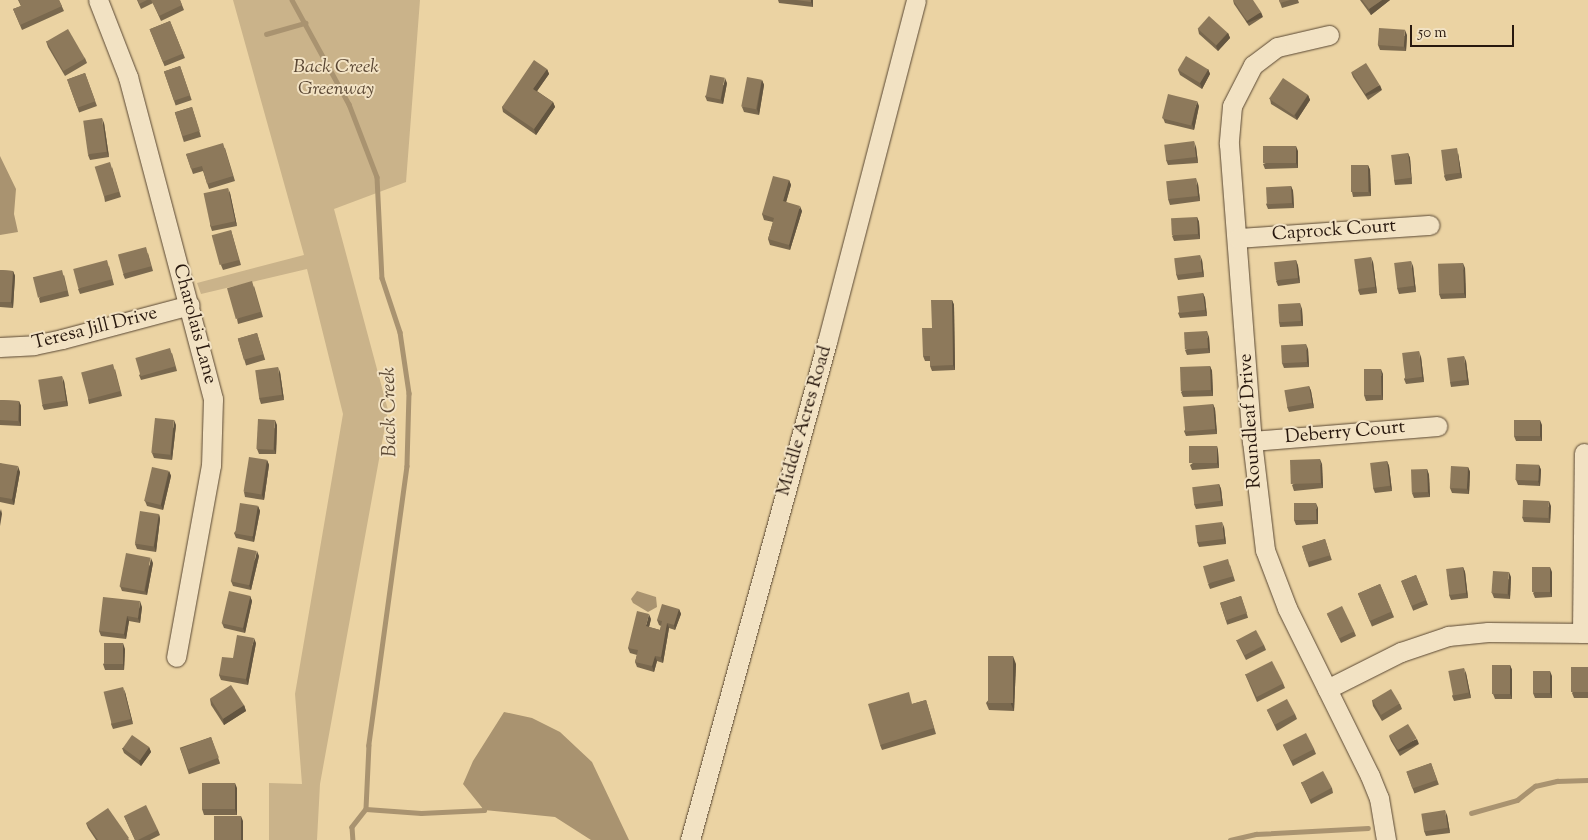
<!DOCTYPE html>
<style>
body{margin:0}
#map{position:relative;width:1588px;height:840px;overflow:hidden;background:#ebd3a3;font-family:"Sorts Mill Goudy",serif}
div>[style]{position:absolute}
.green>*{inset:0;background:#cab38a}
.water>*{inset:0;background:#a99370}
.stream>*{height:4.5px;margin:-2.25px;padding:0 2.25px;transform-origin:2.25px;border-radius:2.25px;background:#a99370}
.roads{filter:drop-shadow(0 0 1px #594733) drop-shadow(0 0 1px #594733)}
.minor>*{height:19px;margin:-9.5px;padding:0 9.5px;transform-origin:9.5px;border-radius:9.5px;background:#f2e2c3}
.wall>*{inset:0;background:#79684e;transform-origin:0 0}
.shaded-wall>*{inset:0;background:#635540;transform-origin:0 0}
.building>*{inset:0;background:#8d795b;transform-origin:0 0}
span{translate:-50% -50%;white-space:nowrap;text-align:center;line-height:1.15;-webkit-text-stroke:4px #f2e2c3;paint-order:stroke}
.park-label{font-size:19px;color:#594633;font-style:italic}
.street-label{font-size:19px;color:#28180e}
.water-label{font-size:20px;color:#5c4935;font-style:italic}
.scale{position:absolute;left:1410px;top:25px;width:104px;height:22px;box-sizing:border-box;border:2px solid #28180e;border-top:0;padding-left:6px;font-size:15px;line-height:18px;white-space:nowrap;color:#28180e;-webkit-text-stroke:4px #f2e2c3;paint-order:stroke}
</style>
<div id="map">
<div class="green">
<i style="clip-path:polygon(233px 0,420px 0,406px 182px,334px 209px,388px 410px,320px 784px,317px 840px,269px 840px,269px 783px,302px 784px,295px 694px,343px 414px,307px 269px,201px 294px,197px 283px,304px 255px)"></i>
</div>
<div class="water">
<i style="clip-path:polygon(0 156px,16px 189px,14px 214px,18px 232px,0 235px)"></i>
<i style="clip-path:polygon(637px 591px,656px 597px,657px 607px,648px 612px,633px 603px,631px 599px)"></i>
<i style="clip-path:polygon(504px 712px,532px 718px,560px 732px,592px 762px,629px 840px,591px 840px,555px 817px,484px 810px,463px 784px,473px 761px)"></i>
</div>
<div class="stream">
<i style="left:292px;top:0;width:119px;rotate:61.3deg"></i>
<i style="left:349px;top:104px;width:78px;rotate:69deg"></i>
<i style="left:377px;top:177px;width:101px;rotate:87.2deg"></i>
<i style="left:382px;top:278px;width:57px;rotate:71.6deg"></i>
<i style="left:400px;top:332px;width:62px;rotate:81.6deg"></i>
<i style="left:409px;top:393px;width:73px;rotate:91.6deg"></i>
<i style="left:407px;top:466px;width:282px;rotate:97.8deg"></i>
<i style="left:369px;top:745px;width:64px;rotate:92.7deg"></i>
<i style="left:366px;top:809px;width:23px;rotate:128deg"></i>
<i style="left:352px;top:827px;width:13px;rotate:86deg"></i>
<i style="left:266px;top:34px;width:41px;rotate:-15.8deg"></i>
<i style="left:366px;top:809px;width:55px;rotate:4.2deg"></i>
<i style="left:421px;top:813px;width:63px;rotate:-2.7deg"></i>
<i style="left:484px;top:810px;width:4px;rotate:-76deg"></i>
<i style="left:1471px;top:813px;width:48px;rotate:-15.8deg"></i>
<i style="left:1517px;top:800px;width:23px;rotate:-38deg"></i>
<i style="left:1535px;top:786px;width:23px;rotate:-13deg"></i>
<i style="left:1557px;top:781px;width:31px;rotate:-2deg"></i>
<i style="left:1230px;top:840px;width:27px;rotate:-13deg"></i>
<i style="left:1256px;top:834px;width:112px;rotate:-3.1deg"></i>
</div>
<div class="roads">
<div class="minor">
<i style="left:98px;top:0;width:83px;rotate:68.7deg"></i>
<i style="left:128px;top:77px;width:333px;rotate:75.2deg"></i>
<i style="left:213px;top:399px;width:66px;rotate:91.7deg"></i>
<i style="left:211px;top:465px;width:195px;rotate:100.3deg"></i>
<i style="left:1329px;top:35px;width:53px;rotate:167deg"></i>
<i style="left:1277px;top:47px;width:30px;rotate:143deg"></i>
<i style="left:1253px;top:65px;width:46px;rotate:117.1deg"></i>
<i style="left:1232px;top:106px;width:38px;rotate:95deg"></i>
<i style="left:1229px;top:144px;width:298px;rotate:85.6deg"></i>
<i style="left:1252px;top:441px;width:110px;rotate:83.2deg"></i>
<i style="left:1265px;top:550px;width:62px;rotate:69.2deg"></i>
<i style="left:1287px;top:608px;width:187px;rotate:63.7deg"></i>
<i style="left:1370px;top:776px;width:24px;rotate:68deg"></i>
<i style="left:1379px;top:798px;width:43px;rotate:80.5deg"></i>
<i style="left:1238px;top:238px;width:192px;rotate:-3.9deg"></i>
<i style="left:0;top:347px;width:34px;rotate:-3deg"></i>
<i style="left:34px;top:345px;width:29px;rotate:-12deg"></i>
<i style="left:62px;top:339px;width:132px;rotate:-14.9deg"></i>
<i style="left:1252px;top:441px;width:186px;rotate:-4.6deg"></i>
<i style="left:1582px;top:633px;width:180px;rotate:-89.4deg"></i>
<i style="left:1327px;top:689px;width:83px;rotate:-26.6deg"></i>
<i style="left:1401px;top:652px;width:50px;rotate:-18.8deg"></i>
<i style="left:1448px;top:636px;width:40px;rotate:-5.7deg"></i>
<i style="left:1488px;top:632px;width:100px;rotate:0.6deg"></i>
<i style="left:690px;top:840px;width:517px;rotate:-74.62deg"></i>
<i style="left:827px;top:342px;width:353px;rotate:-75.4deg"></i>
</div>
</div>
<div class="wall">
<i style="clip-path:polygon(18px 0,59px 0,64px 11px,22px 30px,13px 9px,21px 6px)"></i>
<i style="clip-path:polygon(137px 0,180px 0,184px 10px,161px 21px,153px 3px,141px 9px)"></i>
<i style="clip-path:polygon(778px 0,813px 0,813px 7px,779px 3px)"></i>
<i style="clip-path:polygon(1233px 0,1263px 17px,1249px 26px,1234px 4px)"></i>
<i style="clip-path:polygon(1279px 0,1298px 0,1299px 3px,1282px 8px)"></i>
<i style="clip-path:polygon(1360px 0,1390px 0,1371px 15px)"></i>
<i style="left:170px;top:21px;width:40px;height:22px;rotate:68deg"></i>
<i style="clip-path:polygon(1198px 29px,1228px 33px,1230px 38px,1218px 51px,1199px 34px)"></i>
<i style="clip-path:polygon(1407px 35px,1406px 51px,1380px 50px,1378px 45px)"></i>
<i style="clip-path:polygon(46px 41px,85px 58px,87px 63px,65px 76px,48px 47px)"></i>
<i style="left:180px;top:66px;width:36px;height:17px;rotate:71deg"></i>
<i style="clip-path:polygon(547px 69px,549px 74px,537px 91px,553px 102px,555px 107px,536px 135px,503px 112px,502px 107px)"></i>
<i style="clip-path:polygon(1208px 69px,1210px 74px,1202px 89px,1180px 75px,1178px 70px)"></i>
<i style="clip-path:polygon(1351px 72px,1382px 90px,1368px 100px,1353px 77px)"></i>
<i style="left:85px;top:73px;width:35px;height:19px;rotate:70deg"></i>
<i style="clip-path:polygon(762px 80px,764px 85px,759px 115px,744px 112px,742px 107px)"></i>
<i style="clip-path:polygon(727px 83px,723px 104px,707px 101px,705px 96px)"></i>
<i style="clip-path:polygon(1308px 95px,1310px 100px,1297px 120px,1271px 104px,1270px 99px)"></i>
<i style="clip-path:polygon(1199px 106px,1194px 130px,1165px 123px,1163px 118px)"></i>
<i style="left:192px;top:107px;width:31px;height:18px;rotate:73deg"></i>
<i style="clip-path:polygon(104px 123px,109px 157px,90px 160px,88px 155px)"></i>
<i style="clip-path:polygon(1196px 147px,1198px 163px,1168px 165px,1166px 160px)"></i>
<i style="clip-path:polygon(225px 148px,235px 181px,209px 189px,203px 171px,193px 174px,186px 154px)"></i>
<i style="clip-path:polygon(1298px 151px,1298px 168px,1265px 169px,1263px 164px)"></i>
<i style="clip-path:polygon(1408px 153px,1410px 158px,1412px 184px,1395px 185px,1394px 180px)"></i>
<i style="clip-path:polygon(1458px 153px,1462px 178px,1446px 181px,1444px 176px)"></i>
<i style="clip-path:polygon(1368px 165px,1370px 170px,1371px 196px,1353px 197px,1352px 192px)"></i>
<i style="clip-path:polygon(112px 167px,121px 197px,105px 202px,104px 196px)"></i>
<i style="clip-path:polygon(789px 180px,791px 185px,786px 202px,802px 211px,790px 250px,770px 245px,768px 239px,773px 222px,764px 220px,762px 214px)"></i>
<i style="clip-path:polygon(1198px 184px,1200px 201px,1170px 205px,1168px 199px)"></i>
<i style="clip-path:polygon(1291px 186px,1293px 191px,1294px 208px,1268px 209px,1266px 204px)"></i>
<i style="clip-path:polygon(230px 193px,237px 226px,212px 231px,210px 225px)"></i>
<i style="clip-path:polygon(1197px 217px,1199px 222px,1200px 239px,1174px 241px,1172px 236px)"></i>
<i style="clip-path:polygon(231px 230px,241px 265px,223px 270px,221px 265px)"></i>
<i style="clip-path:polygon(148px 253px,153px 271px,125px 279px,123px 274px)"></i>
<i style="clip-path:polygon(1202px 260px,1204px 277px,1178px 280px,1176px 274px)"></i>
<i style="clip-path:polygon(1296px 260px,1298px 266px,1300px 283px,1278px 286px,1276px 281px)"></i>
<i style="clip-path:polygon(1373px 262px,1377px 293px,1360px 295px,1358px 290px)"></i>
<i style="clip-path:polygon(109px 266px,114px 285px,80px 294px,78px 289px)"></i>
<i style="clip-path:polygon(1413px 266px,1416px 292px,1399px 294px,1397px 288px)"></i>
<i style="clip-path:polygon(1465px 268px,1466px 298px,1441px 299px,1439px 294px)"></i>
<i style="clip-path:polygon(0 270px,13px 271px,15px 276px,13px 308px,0 307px)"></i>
<i style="clip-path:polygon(64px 275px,69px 296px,40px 303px,39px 298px)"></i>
<i style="clip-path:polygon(254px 286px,263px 317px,238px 324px,237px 319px)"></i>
<i style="clip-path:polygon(1203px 293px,1205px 298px,1207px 316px,1180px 318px,1178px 313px)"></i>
<i style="clip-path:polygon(952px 300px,954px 305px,955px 370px,932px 371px,930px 366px,930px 361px,925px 361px,923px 356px,932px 328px)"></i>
<i style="clip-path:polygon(1302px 309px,1303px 326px,1280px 327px,1279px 322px)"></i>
<i style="left:257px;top:333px;width:28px;height:20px;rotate:73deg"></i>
<i style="clip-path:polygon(1209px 337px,1210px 353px,1187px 355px,1185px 350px)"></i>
<i style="clip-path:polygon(1308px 349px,1309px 367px,1284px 368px,1282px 363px)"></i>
<i style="clip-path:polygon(172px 353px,177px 371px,141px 380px,139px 375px)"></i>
<i style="clip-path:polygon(1421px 357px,1424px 382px,1406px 384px,1404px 379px)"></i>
<i style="clip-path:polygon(1466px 361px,1469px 385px,1451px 387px,1450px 382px)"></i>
<i style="clip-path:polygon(1210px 366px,1212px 371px,1213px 396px,1183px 397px,1181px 392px)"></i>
<i style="clip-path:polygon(115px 369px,122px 396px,89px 404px,88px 399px)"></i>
<i style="clip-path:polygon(280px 372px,284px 400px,261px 404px,259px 398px)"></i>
<i style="clip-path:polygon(1383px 374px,1383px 400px,1366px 401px,1364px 395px)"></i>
<i style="clip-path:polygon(64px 381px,68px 406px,44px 410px,42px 405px)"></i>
<i style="clip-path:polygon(1309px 386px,1311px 391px,1314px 408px,1289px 412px,1287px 407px)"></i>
<i style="clip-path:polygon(0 400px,19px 401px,21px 406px,21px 426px,0 425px)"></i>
<i style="clip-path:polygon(1213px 404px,1215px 409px,1217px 434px,1186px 436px,1184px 431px)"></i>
<i style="clip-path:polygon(176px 425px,172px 460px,154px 458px,152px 453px)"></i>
<i style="clip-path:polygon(277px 425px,276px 454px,259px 454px,257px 449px)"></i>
<i style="clip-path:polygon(1542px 425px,1542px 441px,1516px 441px,1514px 436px)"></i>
<i style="clip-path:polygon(1217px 446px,1218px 451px,1219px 468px,1192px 470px,1190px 465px)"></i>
<i style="clip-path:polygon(267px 460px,269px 465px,264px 500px,245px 497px,244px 492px)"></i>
<i style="clip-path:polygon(1387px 461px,1389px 466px,1392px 491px,1375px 493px,1373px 488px)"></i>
<i style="clip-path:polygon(0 463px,20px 472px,14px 505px,0 502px)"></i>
<i style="clip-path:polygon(1322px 464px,1323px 488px,1294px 491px,1292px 485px)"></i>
<i style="clip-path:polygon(1539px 465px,1541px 470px,1540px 486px,1518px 485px,1516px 480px)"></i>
<i style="clip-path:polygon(1468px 467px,1470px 472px,1469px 494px,1452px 493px,1450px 488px)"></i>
<i style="clip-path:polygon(1427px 469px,1429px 475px,1430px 497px,1414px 498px,1412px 493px)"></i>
<i style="clip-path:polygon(169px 471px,171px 476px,163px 510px,147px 506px,145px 501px)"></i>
<i style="clip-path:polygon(1219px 484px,1221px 489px,1223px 506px,1196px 509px,1194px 504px)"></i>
<i style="clip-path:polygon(258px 506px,260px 511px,254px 542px,236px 538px,234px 533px)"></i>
<i style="clip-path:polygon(1551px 506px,1550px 523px,1524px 522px,1522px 517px)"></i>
<i style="clip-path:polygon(1318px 508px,1318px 524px,1296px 525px,1294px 520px)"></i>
<i style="clip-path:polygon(159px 514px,160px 519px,156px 552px,137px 549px,135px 544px)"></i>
<i style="clip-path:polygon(1224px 527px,1226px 544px,1199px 547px,1197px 542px)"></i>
<i style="left:1325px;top:539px;width:22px;height:24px;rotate:72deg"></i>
<i style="clip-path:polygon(259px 556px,251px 590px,233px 586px,231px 581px)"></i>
<i style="clip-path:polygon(153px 563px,147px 595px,122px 591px,120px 586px)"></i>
<i style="clip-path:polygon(1230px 565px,1235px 581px,1210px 589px,1208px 584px)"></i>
<i style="clip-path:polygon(1463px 567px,1465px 572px,1468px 598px,1451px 600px,1449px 595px)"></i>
<i style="clip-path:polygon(1552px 572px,1552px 597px,1535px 598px,1533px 593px)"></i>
<i style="left:1416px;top:575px;width:32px;height:16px;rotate:68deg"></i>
<i style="clip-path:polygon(1511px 577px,1510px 599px,1494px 598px,1492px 593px)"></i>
<i style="left:1380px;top:584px;width:36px;height:24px;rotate:67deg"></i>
<i style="clip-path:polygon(250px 596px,252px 601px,245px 633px,224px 628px,222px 623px)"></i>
<i style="left:1241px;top:596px;width:23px;height:22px;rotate:72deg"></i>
<i style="clip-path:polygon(142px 607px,140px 623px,129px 621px,126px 639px,101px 636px,99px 631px)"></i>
<i style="clip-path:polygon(679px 609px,681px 614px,675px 630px,669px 628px,663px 663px,657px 661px,654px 672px,637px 667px,635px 662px,637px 655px,630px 653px,628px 648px,651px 619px,649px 627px,660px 630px,661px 626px,659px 625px,657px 620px)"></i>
<i style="clip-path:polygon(1327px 614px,1354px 631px,1356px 636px,1341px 643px)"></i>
<i style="clip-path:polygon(1236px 640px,1264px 645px,1266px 650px,1246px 660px)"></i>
<i style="clip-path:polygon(256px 643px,248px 685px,221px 680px,219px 675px,233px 658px)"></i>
<i style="clip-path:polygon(125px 649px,124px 670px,105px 670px,103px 664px)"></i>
<i style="clip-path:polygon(1016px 664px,1014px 711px,989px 710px,986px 703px)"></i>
<i style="clip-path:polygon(1510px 665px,1512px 670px,1512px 699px,1495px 699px,1493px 694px)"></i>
<i style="clip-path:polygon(1588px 667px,1588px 698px,1574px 698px,1572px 693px)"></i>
<i style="clip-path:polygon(1466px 673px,1471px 698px,1454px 701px,1452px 696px)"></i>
<i style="clip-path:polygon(1245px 674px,1283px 683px,1285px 688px,1257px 702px)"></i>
<i style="clip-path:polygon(1552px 676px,1552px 698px,1535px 698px,1533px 693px)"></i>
<i style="clip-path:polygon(125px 692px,133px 724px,113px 729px,111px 724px)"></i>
<i style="clip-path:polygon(210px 699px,244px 705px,246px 711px,224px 725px,211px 705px)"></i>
<i style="clip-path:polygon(926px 700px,936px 734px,882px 750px,880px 745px,912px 704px)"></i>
<i style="clip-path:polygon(1372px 700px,1400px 704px,1402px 709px,1382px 721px,1373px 706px)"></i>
<i style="clip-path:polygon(1267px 710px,1295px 714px,1297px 719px,1277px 731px)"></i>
<i style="clip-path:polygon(1389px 736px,1419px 744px,1400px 756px,1391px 741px)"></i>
<i style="left:211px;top:737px;width:28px;height:33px;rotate:71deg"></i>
<i style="clip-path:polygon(1283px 745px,1314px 749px,1316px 754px,1293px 766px)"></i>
<i style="clip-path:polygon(149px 747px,151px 752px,141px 766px,124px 753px,122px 748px)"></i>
<i style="left:1431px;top:763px;width:23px;height:26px;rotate:70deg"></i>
<i style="clip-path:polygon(1301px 782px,1332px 788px,1333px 793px,1311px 804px)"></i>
<i style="clip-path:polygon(237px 788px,237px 815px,204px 815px,202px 809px)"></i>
<i style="clip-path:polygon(1447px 815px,1450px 833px,1426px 836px,1424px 831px)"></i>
<i style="clip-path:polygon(124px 816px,158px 830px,160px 835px,150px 840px,135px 840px)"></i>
<i style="clip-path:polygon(86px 823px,130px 840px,96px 840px,88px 828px)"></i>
</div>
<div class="shaded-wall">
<i style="clip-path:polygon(811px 0,813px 0,813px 7px,811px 2px)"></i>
<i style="clip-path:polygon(1382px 0,1390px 0,1371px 15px,1369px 9px)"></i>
<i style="left:1261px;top:12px;width:5px;height:17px;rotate:68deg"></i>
<i style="clip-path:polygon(1405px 30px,1407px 35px,1406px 51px,1404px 46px)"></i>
<i style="clip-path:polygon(1228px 33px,1230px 38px,1218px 51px,1216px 46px)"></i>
<i style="clip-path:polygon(547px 69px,549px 74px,535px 94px,533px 89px)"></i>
<i style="clip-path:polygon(1208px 69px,1210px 74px,1202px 89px,1200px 83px)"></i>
<i style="clip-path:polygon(725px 78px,727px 83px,723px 104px,721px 99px)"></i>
<i style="clip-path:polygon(762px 80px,764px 85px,759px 115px,757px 109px)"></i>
<i style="left:1380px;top:85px;width:5px;height:17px;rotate:68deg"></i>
<i style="clip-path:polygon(1308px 95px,1310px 100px,1297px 120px,1295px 115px)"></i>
<i style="clip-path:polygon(1197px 101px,1199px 106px,1194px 130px,1192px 124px)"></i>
<i style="clip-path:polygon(553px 102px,555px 107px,536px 135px,534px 129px)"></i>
<i style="clip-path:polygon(102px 118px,104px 123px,109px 157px,107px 152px)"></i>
<i style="clip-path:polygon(1194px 141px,1196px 147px,1198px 163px,1196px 157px)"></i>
<i style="clip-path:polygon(1296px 146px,1298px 151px,1298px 168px,1296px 163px)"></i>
<i style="clip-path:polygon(1457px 148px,1458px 153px,1462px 178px,1460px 173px)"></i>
<i style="clip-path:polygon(1408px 153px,1410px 158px,1412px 184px,1411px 178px)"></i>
<i style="clip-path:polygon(1368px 165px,1370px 170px,1371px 196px,1369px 191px)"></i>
<i style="clip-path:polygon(1196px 178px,1198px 184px,1200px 201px,1198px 196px)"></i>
<i style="clip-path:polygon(789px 180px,791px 185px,785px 206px,783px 201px)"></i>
<i style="clip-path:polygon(1291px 186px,1293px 191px,1294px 208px,1292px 203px)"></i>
<i style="clip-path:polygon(228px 188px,230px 193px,237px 226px,235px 221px)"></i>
<i style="clip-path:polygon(800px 206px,802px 211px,790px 250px,789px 245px)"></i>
<i style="clip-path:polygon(1197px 217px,1199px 222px,1200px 239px,1198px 234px)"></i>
<i style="clip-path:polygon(1200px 255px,1202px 260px,1204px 277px,1202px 272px)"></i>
<i style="clip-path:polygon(1371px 257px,1373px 262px,1377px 293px,1375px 287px)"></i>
<i style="clip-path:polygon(1296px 260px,1298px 266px,1300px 283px,1298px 278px)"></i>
<i style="clip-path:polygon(1411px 261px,1413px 266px,1416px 292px,1414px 286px)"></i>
<i style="clip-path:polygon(1463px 263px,1465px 268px,1466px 298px,1464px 293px)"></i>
<i style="clip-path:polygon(13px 271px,15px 276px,13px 308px,11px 302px)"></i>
<i style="clip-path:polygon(1203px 293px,1205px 298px,1207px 316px,1205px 310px)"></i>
<i style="clip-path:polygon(952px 300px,954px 305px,955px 370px,953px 365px)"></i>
<i style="clip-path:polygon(1300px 303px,1302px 309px,1303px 326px,1301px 321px)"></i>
<i style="clip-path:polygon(1207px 331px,1209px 337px,1210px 353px,1208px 348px)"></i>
<i style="clip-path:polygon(1306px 344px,1308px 349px,1309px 367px,1307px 362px)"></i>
<i style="clip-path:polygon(1419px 351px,1421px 357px,1424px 382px,1422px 377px)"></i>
<i style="clip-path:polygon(1464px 356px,1466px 361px,1469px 385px,1467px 380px)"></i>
<i style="clip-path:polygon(1210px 366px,1212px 371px,1213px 396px,1211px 390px)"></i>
<i style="clip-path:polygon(278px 367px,280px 372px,284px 400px,282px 395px)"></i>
<i style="clip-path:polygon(1381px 369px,1383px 374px,1383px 400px,1382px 395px)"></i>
<i style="clip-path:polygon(62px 376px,64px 381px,68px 406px,66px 401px)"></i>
<i style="clip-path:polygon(1309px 386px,1311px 391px,1314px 408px,1312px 403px)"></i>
<i style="clip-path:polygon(19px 401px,21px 406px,21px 426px,19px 421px)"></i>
<i style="clip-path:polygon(1213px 404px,1215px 409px,1217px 434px,1215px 429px)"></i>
<i style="clip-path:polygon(174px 420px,176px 425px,172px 460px,171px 454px)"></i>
<i style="clip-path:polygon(275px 420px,277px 425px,276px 454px,274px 449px)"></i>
<i style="clip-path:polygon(1540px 420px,1542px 425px,1542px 441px,1540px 436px)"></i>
<i style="clip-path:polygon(1217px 446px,1218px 451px,1219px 468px,1217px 463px)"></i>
<i style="clip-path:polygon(1320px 459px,1322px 464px,1323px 488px,1321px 483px)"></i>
<i style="clip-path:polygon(267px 460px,269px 465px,264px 500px,262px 495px)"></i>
<i style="clip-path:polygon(1387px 461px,1389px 466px,1392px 491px,1390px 486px)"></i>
<i style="clip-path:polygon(1539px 465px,1541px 470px,1540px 486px,1538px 481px)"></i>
<i style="clip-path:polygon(18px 466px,20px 472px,14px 505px,12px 499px)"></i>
<i style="clip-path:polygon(1468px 467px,1470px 472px,1469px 494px,1467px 488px)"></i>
<i style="clip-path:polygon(1427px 469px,1429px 475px,1430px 497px,1428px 492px)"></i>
<i style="clip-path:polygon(169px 471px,171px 476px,163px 510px,161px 505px)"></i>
<i style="clip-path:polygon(1219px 484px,1221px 489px,1223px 506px,1221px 501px)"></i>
<i style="clip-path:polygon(1549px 501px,1551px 506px,1550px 523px,1549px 517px)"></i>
<i style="clip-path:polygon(1316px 503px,1318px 508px,1318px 524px,1317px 519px)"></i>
<i style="clip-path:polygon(258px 506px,260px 511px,254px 542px,252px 536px)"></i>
<i style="clip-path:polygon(1px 509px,2px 514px,0 526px,0 512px)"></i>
<i style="clip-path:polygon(159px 514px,160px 519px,156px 552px,154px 546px)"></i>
<i style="clip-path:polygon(1222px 522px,1224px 527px,1226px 544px,1224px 539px)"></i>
<i style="clip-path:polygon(257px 551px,259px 556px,251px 590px,249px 585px)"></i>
<i style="clip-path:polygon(151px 558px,153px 563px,147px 595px,145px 590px)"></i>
<i style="clip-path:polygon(1463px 567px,1465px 572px,1468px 598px,1466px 593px)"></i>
<i style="clip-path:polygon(1550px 567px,1552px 572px,1552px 597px,1550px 592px)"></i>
<i style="clip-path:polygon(1509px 572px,1511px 577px,1510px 599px,1508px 594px)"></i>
<i style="clip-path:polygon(250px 596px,252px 601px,245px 633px,243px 628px)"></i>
<i style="clip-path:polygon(140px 601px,142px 607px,140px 623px,138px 618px)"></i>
<i style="clip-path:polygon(679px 609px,681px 614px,675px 630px,674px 625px)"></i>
<i style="clip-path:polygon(649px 614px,651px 619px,648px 631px,646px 626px)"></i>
<i style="clip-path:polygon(127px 616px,129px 621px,126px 639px,124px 634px)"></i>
<i style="clip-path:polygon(667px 623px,669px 628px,663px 663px,661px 657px)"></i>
<i style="clip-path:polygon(254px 638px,256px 643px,248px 685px,246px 679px)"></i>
<i style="clip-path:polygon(123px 643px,125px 649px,124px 670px,123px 665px)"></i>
<i style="clip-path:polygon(655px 656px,657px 661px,654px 672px,652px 666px)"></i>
<i style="clip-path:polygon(1013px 656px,1016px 664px,1014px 711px,1011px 704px)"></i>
<i style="clip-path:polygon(1510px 665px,1512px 670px,1512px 699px,1510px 694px)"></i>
<i style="clip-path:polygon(1464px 668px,1466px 673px,1471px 698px,1469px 693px)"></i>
<i style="clip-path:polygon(1550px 671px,1552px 676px,1552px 698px,1550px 693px)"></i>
<i style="clip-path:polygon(123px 687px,125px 692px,133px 724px,131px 719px)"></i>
<i style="clip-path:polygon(244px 705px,246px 711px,224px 725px,223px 719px)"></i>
<i style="left:1417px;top:739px;width:5px;height:22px;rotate:68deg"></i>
<i style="clip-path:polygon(149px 747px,151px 752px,141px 766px,139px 761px)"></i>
<i style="clip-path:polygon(235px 783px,237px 788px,237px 815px,235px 809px)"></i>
<i style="clip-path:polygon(1445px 810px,1447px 815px,1450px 833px,1448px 828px)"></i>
<i style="clip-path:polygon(241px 816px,243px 821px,243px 840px,241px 840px)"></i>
</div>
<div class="building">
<i style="clip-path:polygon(19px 0,59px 0,62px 6px,20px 25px,13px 9px,21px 6px)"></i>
<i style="clip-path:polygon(138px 0,147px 0,139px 4px)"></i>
<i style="clip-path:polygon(151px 0,180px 0,182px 5px,159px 16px)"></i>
<i style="clip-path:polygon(796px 0,811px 0,811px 2px)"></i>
<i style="clip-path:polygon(1233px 0,1253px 0,1261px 12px,1247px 21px)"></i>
<i style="clip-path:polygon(1279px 0,1290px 0,1280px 3px)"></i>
<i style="clip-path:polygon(1362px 0,1382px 0,1369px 9px)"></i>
<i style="left:1209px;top:16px;width:25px;height:17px;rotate:42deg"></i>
<i style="left:170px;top:21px;width:35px;height:22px;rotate:68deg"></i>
<i style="left:1379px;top:28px;width:26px;height:17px;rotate:4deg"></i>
<i style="left:68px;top:29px;width:34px;height:25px;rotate:60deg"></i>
<i style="left:1186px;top:56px;width:26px;height:16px;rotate:31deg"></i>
<i style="clip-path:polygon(534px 60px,547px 69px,533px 89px,553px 102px,534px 129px,502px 107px)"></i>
<i style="left:1366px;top:63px;width:26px;height:17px;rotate:58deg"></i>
<i style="left:180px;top:66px;width:31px;height:17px;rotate:71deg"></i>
<i style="left:85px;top:73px;width:30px;height:19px;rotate:70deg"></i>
<i style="left:710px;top:75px;width:15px;height:22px;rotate:11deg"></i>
<i style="left:747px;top:77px;width:15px;height:30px;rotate:11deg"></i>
<i style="left:1283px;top:78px;width:30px;height:25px;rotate:34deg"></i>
<i style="left:1168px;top:94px;width:30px;height:25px;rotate:14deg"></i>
<i style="left:192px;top:107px;width:25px;height:18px;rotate:72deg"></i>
<i style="left:102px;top:118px;width:34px;height:19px;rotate:82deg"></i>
<i style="left:1194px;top:141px;width:16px;height:30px;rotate:83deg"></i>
<i style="clip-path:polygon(223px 143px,233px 176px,207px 184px,202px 166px,191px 169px,186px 154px)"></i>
<i style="left:1296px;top:146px;width:17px;height:33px;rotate:90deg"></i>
<i style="left:1457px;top:148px;width:25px;height:16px;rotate:83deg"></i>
<i style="left:1408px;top:153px;width:25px;height:17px;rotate:83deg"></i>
<i style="left:110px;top:162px;width:31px;height:16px;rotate:73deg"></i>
<i style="left:1351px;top:165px;width:17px;height:27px"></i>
<i style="clip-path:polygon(773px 176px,789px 180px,783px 201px,800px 206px,789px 245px,768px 239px,774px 218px,762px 214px)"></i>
<i style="left:1196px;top:178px;width:18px;height:30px;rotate:84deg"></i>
<i style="left:1291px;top:186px;width:17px;height:25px;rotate:87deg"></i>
<i style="left:228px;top:188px;width:34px;height:25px;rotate:78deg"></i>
<i style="left:1197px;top:217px;width:17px;height:26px;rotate:87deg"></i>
<i style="left:231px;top:230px;width:31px;height:20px;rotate:75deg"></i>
<i style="left:146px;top:247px;width:20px;height:29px;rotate:75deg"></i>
<i style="left:1200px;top:255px;width:17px;height:26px;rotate:83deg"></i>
<i style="left:1371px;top:257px;width:30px;height:17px;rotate:82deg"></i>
<i style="left:107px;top:260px;width:20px;height:35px;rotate:75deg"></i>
<i style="left:1296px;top:260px;width:18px;height:22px;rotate:84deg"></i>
<i style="left:1411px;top:261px;width:25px;height:17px;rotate:83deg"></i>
<i style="left:1463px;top:263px;width:30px;height:25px;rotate:88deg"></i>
<i style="clip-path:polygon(0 270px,13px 271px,11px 302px,0 302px)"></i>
<i style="left:62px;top:270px;width:21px;height:30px;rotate:76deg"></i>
<i style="left:252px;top:281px;width:32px;height:26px;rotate:74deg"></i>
<i style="left:1203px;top:293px;width:17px;height:26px;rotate:83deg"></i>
<i style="clip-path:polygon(931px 300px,952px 300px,953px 365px,930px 366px,930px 356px,923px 356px,922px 328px,932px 328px)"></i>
<i style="left:1300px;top:303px;width:18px;height:22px;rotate:87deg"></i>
<i style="left:1207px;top:331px;width:17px;height:23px;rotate:87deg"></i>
<i style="left:257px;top:333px;width:22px;height:20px;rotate:74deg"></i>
<i style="left:1306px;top:344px;width:18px;height:25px;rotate:87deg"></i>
<i style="left:170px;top:348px;width:19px;height:36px;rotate:74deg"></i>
<i style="left:1419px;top:351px;width:26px;height:17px;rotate:83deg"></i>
<i style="left:1464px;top:356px;width:24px;height:17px;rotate:83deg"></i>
<i style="left:113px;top:364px;width:28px;height:33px;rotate:75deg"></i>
<i style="left:1210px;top:366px;width:24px;height:30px;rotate:88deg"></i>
<i style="left:278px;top:367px;width:28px;height:23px;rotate:82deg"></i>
<i style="left:1364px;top:369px;width:17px;height:26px"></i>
<i style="left:62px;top:376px;width:25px;height:24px;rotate:81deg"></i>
<i style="left:1309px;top:386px;width:17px;height:25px;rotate:80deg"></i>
<i style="left:0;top:400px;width:19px;height:20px;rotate:3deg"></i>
<i style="left:1213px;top:404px;width:25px;height:30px;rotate:85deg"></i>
<i style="left:155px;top:418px;width:19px;height:35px;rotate:6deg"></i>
<i style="left:258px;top:419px;width:17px;height:30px;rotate:3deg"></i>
<i style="left:1514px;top:420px;width:26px;height:16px"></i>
<i style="left:1217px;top:446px;width:17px;height:28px;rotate:90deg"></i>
<i style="left:249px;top:457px;width:18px;height:35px;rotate:9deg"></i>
<i style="left:1320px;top:459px;width:24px;height:30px;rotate:88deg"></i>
<i style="left:1387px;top:461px;width:25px;height:17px;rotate:83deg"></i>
<i style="clip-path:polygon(0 463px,18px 466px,12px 499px,0 497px)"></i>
<i style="left:1516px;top:464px;width:23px;height:16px;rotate:2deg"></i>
<i style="left:1451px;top:466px;width:17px;height:22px;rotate:3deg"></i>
<i style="left:152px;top:467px;width:17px;height:35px;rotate:13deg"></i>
<i style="left:1427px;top:469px;width:23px;height:16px;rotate:88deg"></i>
<i style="left:1219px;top:484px;width:17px;height:27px;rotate:83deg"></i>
<i style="left:1523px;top:500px;width:26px;height:17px;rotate:2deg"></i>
<i style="left:240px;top:503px;width:18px;height:31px;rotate:9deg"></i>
<i style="left:1294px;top:503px;width:22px;height:17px"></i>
<i style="left:140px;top:511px;width:19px;height:33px;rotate:9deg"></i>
<i style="left:1222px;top:522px;width:17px;height:27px;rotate:83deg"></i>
<i style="left:1325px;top:539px;width:17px;height:24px;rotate:73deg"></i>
<i style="left:238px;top:547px;width:19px;height:35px;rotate:12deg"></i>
<i style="left:126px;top:553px;width:25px;height:34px;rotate:11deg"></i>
<i style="left:1228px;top:559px;width:18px;height:26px;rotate:74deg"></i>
<i style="left:1463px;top:567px;width:26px;height:17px;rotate:83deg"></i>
<i style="left:1550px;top:567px;width:25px;height:18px;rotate:90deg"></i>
<i style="left:1493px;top:571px;width:16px;height:22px;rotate:4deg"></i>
<i style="left:1416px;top:575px;width:27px;height:16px;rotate:68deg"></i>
<i style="left:1380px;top:584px;width:30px;height:24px;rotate:67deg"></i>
<i style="left:229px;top:591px;width:22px;height:33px;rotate:13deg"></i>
<i style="left:1241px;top:596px;width:18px;height:22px;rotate:71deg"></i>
<i style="clip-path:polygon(103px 597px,140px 601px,138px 618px,127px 616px,124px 634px,99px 631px)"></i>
<i style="clip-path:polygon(662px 604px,679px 609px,674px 625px,667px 623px,661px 657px,655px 656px,652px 666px,635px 662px,638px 650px,628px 648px,637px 611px,649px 614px,646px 626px,660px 630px,662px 621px,657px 620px)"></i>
<i style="left:1342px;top:606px;width:28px;height:17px;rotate:64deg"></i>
<i style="left:1256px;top:630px;width:17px;height:22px;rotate:62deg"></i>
<i style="clip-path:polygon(237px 635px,254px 638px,246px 679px,219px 675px,222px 657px,233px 658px)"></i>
<i style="left:104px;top:643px;width:19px;height:21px"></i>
<i style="left:988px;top:656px;width:25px;height:47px"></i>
<i style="left:1272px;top:661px;width:25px;height:30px;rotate:63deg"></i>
<i style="left:1492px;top:665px;width:18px;height:29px"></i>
<i style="left:1588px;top:667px;width:25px;height:17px;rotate:90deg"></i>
<i style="left:1464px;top:668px;width:25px;height:16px;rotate:79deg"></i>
<i style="left:1533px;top:671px;width:17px;height:22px"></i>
<i style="left:231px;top:685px;width:24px;height:25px;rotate:57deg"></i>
<i style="left:123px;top:687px;width:33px;height:20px;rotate:76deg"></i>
<i style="left:1391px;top:689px;width:17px;height:22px;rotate:59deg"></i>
<i style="clip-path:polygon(909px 692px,912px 704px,926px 700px,934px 728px,880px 745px,868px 704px)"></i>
<i style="left:1287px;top:699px;width:17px;height:23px;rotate:62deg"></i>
<i style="left:1408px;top:724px;width:17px;height:22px;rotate:59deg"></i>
<i style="left:1306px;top:733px;width:18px;height:26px;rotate:63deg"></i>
<i style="left:132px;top:735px;width:21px;height:16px;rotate:35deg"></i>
<i style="left:211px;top:737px;width:22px;height:33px;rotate:69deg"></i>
<i style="left:1431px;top:763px;width:18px;height:26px;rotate:71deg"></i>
<i style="left:1323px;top:771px;width:19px;height:25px;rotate:62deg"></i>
<i style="left:202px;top:783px;width:33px;height:26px"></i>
<i style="clip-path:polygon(146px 805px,158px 830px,138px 840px,135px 840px,124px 816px)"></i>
<i style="clip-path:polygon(108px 808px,129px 838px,127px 840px,98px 840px,86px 823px)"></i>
<i style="left:1445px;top:810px;width:18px;height:24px;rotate:81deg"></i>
<i style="left:214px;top:816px;width:27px;height:24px"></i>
</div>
<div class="park-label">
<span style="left:336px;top:79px">Back Creek<br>Greenway</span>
</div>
<div class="street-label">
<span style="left:1334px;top:231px;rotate:-4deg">Caprock Court</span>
<span style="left:194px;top:324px;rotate:75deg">Charolais Lane</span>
<span style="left:95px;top:329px;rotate:-14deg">Teresa Jill Drive</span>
<span style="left:805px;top:421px;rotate:-74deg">Middle Acres Road</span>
<span style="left:1251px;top:421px;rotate:-94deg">Roundleaf Drive</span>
<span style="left:1345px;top:433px;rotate:-5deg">Deberry Court</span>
</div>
<div class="water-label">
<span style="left:390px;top:412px;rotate:-91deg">Back Creek</span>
</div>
<div class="scale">50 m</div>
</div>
